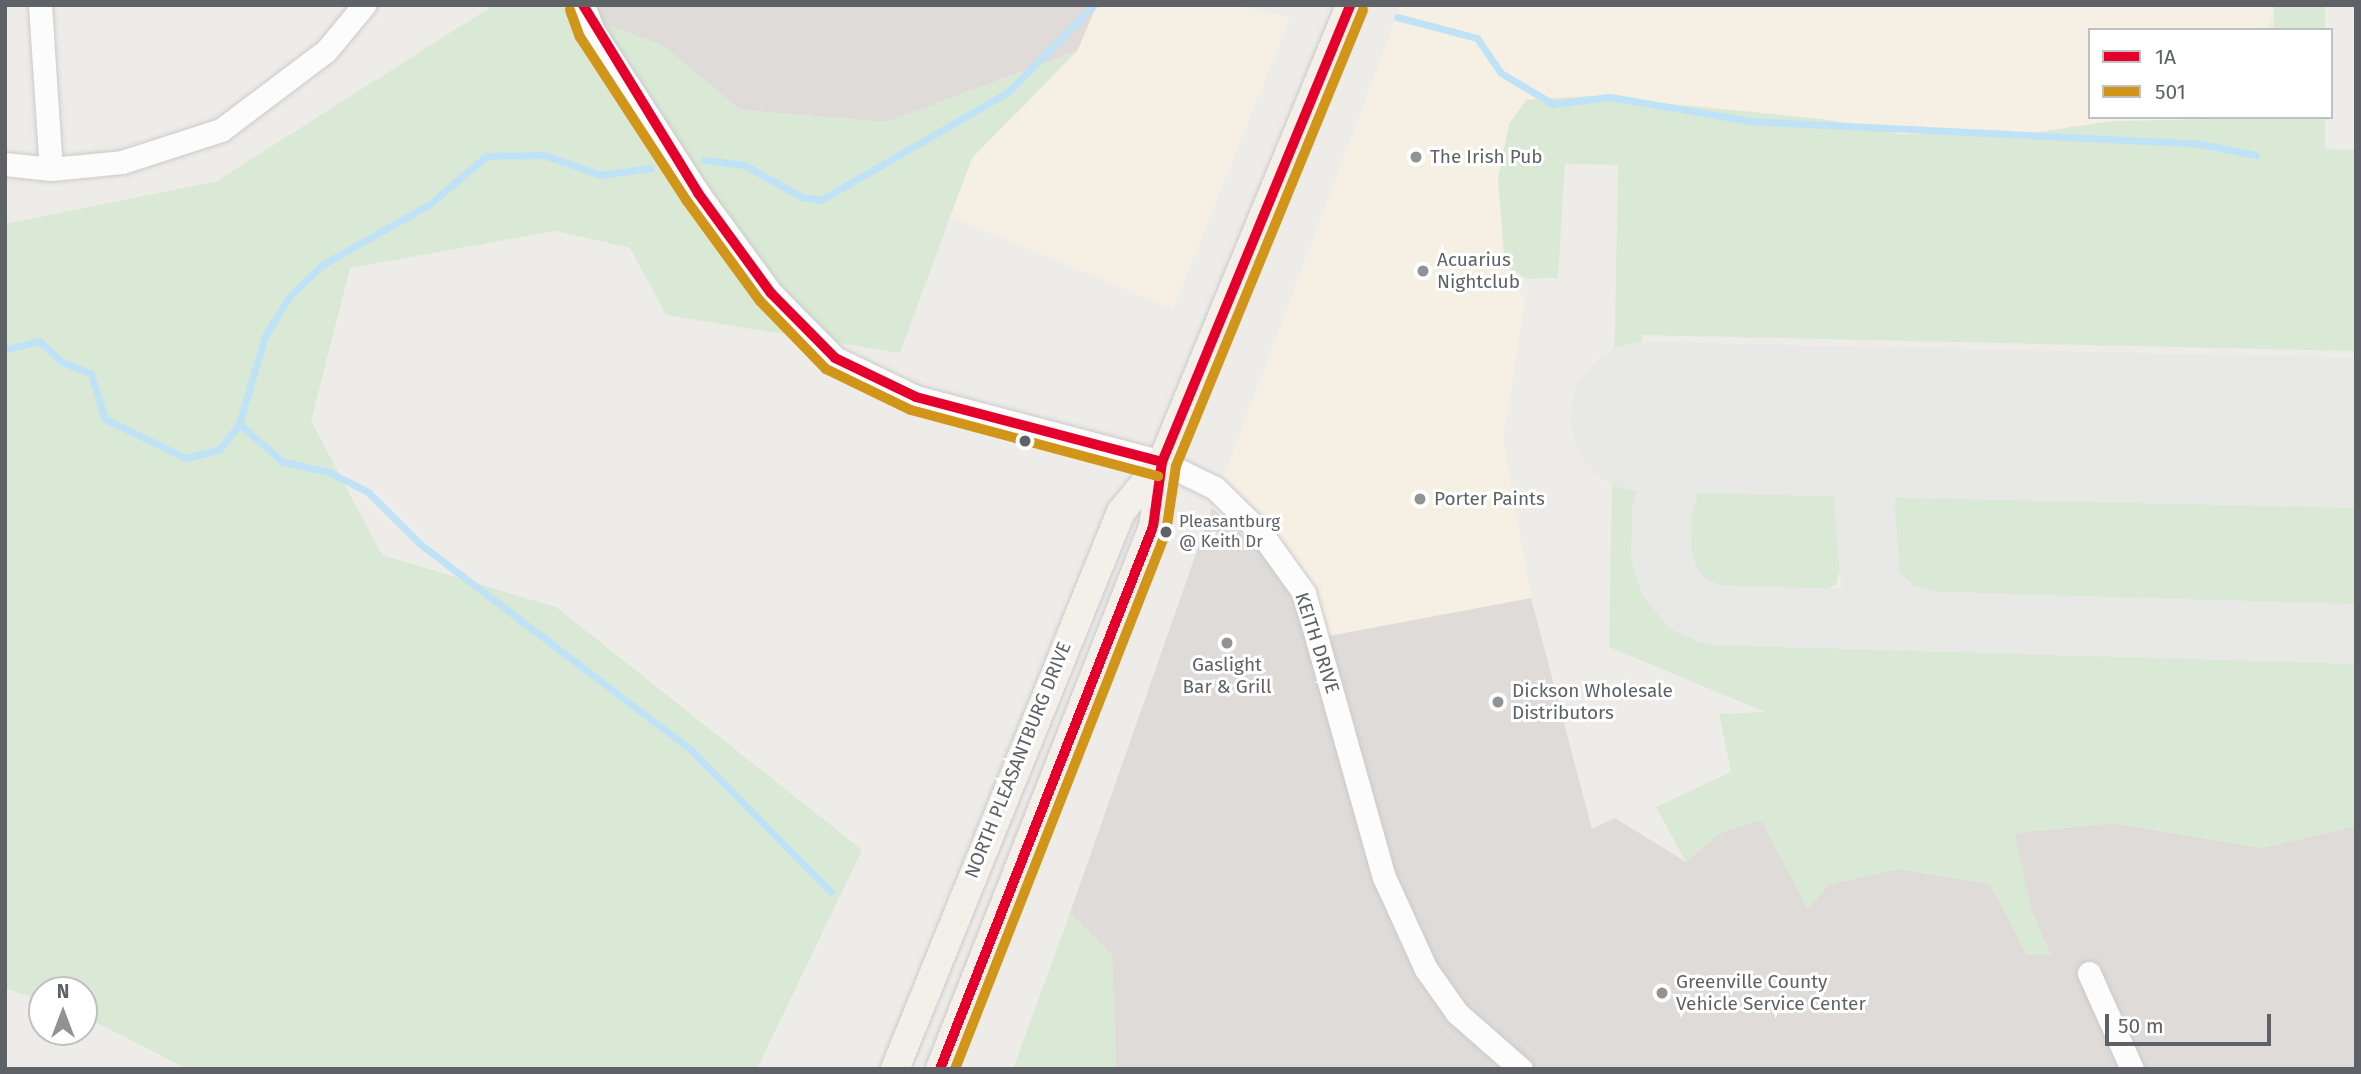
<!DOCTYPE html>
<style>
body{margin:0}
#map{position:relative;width:2361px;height:1074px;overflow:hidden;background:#eeece9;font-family:"Fira Sans",sans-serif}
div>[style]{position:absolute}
.commercial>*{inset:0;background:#f6f0e4}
.industrial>*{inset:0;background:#dedbd9}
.green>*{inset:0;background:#d9e9d5;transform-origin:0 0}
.stream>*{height:7px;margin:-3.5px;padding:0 3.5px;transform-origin:3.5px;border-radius:3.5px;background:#bfe2f6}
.taxiway>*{height:60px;margin:-30px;padding:0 30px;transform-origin:30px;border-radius:30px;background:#e8e8e6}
.runway>*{height:150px;margin:-75px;padding:0 75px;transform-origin:75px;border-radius:75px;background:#e8e8e6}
.roads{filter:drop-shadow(0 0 2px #cacbcb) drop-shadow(0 0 2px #cacbcb)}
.minor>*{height:23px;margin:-11.5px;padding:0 11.5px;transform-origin:11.5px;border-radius:11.5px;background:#fcfcfc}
.major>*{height:28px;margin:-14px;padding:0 14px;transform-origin:14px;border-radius:14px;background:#f2f0e9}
.bus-1>*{height:10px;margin:-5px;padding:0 5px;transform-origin:5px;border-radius:5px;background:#e4002b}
.bus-2>*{height:10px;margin:-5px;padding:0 5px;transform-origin:5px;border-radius:5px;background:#d1951a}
.dots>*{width:19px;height:19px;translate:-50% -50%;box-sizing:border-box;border:4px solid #fff;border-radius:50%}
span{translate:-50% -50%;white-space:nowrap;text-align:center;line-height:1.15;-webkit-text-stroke:6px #fff;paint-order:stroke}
.bus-label{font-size:17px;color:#5e6266}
.left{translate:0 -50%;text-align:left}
.poi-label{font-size:19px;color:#5e6266}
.street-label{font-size:19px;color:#5e6266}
.frame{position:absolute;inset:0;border:7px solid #5e6266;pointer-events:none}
.legend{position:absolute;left:2088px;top:28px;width:245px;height:91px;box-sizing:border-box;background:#fff;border:2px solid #bfc0c2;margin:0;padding:9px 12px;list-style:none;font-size:21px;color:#5e6266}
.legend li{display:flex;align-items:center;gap:14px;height:35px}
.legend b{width:35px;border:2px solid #bfc0c2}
.north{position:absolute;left:28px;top:976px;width:70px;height:70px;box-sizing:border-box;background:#fff;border:2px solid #bfc0c2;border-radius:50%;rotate:0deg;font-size:19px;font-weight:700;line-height:28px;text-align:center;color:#5e6266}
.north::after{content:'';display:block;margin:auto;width:24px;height:32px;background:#909294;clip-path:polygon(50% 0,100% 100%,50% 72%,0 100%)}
.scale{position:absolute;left:2105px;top:1014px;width:166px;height:32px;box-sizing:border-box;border:4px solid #5e6266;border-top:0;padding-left:9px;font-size:21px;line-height:24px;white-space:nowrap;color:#5e6266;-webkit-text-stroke:5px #fff;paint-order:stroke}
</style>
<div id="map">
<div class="commercial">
<i style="clip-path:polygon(1097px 5px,1234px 5px,1290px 18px,1173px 309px,948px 215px,972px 158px,1077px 51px)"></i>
<i style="clip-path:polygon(1401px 5px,2274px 5px,2274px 7px,2266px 30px,2090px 30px,2090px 117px,2203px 117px,2026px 134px,1899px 134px,1822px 119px,1589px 96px,1498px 178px,1505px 266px,1525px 301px,1503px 439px,1531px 598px,1313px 639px,1276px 565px,1212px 508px)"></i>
</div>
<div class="industrial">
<i style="clip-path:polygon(570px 5px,1097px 5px,1077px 51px,887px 122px,740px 110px,662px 45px,586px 18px)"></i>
<i style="clip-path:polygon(1212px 508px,1276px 565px,1313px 639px,1531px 598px,1592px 829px,1615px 818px,1686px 862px,1720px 833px,1761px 820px,1776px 843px,1828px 885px,1897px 869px,1990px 884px,2027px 955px,2050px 954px,2031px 910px,2014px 833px,2114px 823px,2261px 848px,2356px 826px,2356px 1069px,1116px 1069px,1112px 955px,1070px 913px)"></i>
</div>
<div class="green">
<i style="clip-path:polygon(494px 5px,570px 5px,586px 18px,662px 45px,740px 110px,887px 122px,1077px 51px,972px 158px,900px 353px,666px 315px,630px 248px,555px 231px,350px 268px,311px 421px,382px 555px,556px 607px,862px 850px,757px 1069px,187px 1069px,84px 1016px,84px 990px,42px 990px,42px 1001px,5px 988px,5px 224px,217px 181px)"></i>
<i style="left:2274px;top:5px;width:51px;height:26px"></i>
<i style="clip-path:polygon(1589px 96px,1822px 119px,1899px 134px,2026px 134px,2111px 121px,2325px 117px,2325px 149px,2356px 150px,2356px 351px,1642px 335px,1638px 536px,1654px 598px,1673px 620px,1703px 635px,2356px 652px,2356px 826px,2261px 848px,2114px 823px,2015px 833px,2031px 910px,2050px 955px,2027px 955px,1990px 884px,1897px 869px,1828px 885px,1808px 910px,1761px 820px,1720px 833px,1686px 862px,1656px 807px,1731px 772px,1719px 714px,1765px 712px,1609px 647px,1618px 165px,1565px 164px,1558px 278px,1528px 279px,1505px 266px,1498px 178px,1509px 124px,1526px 100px)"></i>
<i style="clip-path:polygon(1685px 489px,1840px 493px,1846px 546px,1836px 584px,1818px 595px,1776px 599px,1715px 593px,1694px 578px,1680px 549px)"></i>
<i style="clip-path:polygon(1886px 495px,2356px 504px,2356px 612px,1911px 598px,1887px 571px,1881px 553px)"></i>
<i style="clip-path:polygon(1070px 913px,1112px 955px,1116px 1069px,1013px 1069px)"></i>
</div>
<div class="stream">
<i style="left:1397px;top:17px;width:83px;rotate:14.7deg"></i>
<i style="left:1477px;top:38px;width:42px;rotate:55.6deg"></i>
<i style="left:1501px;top:73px;width:61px;rotate:30.8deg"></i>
<i style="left:1553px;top:104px;width:57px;rotate:-7deg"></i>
<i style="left:1610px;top:97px;width:142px;rotate:9.7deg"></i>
<i style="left:1750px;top:121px;width:451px;rotate:2.9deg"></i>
<i style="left:2200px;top:144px;width:57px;rotate:11.1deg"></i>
<i style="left:704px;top:160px;width:40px;rotate:7.1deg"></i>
<i style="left:744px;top:165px;width:66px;rotate:28.9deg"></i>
<i style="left:802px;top:197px;width:19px;rotate:9deg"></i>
<i style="left:821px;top:200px;width:216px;rotate:-30deg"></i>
<i style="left:1008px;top:92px;width:122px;rotate:-45.3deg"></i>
<i style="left:5px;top:350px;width:35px;rotate:-15deg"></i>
<i style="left:39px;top:341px;width:31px;rotate:42deg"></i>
<i style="left:62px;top:362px;width:31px;rotate:22deg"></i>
<i style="left:91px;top:374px;width:47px;rotate:72.7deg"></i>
<i style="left:105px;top:419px;width:90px;rotate:25.7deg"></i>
<i style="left:186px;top:458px;width:34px;rotate:-14deg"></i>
<i style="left:219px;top:450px;width:33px;rotate:-52deg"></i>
<i style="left:239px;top:424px;width:58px;rotate:40.8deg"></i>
<i style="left:283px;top:462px;width:47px;rotate:12.3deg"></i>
<i style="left:329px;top:472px;width:44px;rotate:27.1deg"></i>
<i style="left:368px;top:492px;width:74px;rotate:45deg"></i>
<i style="left:420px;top:544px;width:340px;rotate:37.2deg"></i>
<i style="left:691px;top:750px;width:199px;rotate:45.4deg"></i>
<i style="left:239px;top:424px;width:92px;rotate:-73.5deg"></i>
<i style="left:265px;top:336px;width:46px;rotate:-58.4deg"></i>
<i style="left:289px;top:297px;width:46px;rotate:-44.1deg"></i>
<i style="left:322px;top:265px;width:124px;rotate:-29.5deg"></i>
<i style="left:430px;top:204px;width:74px;rotate:-40.6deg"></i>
<i style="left:486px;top:156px;width:58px;rotate:-1deg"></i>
<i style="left:544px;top:155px;width:60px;rotate:19.3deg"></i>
<i style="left:601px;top:175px;width:50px;rotate:-8deg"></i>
</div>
<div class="taxiway">
<i style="left:1731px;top:419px;width:36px;rotate:162deg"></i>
<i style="left:1697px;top:430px;width:24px;rotate:135deg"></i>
<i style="left:1680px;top:447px;width:66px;rotate:105.7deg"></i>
<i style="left:1662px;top:511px;width:43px;rotate:91.3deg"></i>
<i style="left:1661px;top:554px;width:28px;rotate:73deg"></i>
<i style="left:1669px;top:581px;width:30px;rotate:50deg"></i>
<i style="left:1688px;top:604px;width:27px;rotate:24deg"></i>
<i style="left:1713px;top:615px;width:643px;rotate:1.69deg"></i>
<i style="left:1933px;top:622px;width:36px;rotate:-164deg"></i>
<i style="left:1898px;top:612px;width:37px;rotate:-136deg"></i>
<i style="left:1871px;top:586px;width:87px;rotate:-94.6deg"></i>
<i style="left:1864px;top:499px;width:41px;rotate:-70.3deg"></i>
<i style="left:1878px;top:460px;width:30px;rotate:-49deg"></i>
<i style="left:1898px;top:437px;width:47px;rotate:-16.1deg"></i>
</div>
<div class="runway">
<i style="left:1646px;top:417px;width:710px;rotate:1.29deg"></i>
</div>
<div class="roads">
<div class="minor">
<i style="left:40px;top:5px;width:164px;rotate:86.2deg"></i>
<i style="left:583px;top:5px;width:26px;rotate:69deg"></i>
<i style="left:592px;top:29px;width:195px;rotate:57.1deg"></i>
<i style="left:698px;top:193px;width:124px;rotate:53.9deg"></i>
<i style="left:771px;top:293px;width:91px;rotate:45.4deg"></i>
<i style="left:835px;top:358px;width:90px;rotate:25.7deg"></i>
<i style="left:916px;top:397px;width:254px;rotate:14.8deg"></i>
<i style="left:1162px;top:462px;width:59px;rotate:26.1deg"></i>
<i style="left:1215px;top:488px;width:64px;rotate:44.4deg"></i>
<i style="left:1261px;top:533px;width:74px;rotate:54.4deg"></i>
<i style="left:1304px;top:593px;width:295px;rotate:74.3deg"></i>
<i style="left:1384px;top:877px;width:101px;rotate:65.5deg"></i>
<i style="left:1426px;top:969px;width:54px;rotate:54.8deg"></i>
<i style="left:1457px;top:1013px;width:85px;rotate:41.2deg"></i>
<i style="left:5px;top:164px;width:46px;rotate:6.2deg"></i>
<i style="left:51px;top:169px;width:71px;rotate:-5.6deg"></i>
<i style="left:122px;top:162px;width:104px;rotate:-17.9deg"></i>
<i style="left:221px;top:130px;width:131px;rotate:-37deg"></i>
<i style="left:326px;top:51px;width:60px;rotate:-50.4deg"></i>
<i style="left:2089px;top:973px;width:105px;rotate:65.9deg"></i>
</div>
<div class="major">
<i style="left:895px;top:1069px;width:601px;rotate:-67.92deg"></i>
<i style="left:1121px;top:512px;width:65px;rotate:-50.6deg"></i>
<i style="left:940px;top:1069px;width:582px;rotate:-68.55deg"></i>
<i style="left:1153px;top:527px;width:66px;rotate:-82.1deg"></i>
<i style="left:1162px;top:462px;width:494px;rotate:-67.6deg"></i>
</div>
</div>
<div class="bus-1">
<i style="left:583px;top:5px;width:220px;rotate:58.5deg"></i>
<i style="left:698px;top:193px;width:124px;rotate:53.9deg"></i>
<i style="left:771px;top:293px;width:91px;rotate:45.4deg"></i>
<i style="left:835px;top:358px;width:90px;rotate:25.7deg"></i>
<i style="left:916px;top:397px;width:254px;rotate:14.8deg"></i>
<i style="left:940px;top:1069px;width:582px;rotate:-68.55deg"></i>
<i style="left:1153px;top:527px;width:66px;rotate:-82.1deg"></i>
<i style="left:1162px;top:462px;width:494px;rotate:-67.6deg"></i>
</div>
<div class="bus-2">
<i style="left:570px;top:10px;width:29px;rotate:70deg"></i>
<i style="left:580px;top:37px;width:196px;rotate:56.9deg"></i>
<i style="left:687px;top:201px;width:124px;rotate:53.9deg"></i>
<i style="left:760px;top:301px;width:95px;rotate:45.9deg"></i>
<i style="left:826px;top:369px;width:94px;rotate:25.8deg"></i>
<i style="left:911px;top:410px;width:256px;rotate:15deg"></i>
<i style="left:955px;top:1069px;width:577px;rotate:-68.55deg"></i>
<i style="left:1166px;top:532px;width:67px;rotate:-81.4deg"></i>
<i style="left:1176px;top:466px;width:493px;rotate:-67.7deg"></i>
</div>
<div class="dots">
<i style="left:1416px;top:157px;background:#909294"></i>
<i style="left:1423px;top:271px;background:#909294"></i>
<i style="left:1025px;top:441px;background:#5e6266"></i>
<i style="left:1420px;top:499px;background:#909294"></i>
<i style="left:1166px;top:532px;background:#5e6266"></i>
<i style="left:1227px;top:643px;background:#909294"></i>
<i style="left:1498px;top:702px;background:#909294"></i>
<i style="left:1662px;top:993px;background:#909294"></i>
</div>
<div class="bus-label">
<span class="left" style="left:1179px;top:532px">Pleasantburg<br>@ Keith Dr</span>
</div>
<div class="poi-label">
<span class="left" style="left:1430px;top:157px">The Irish Pub</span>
<span class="left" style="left:1437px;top:271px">Acuarius<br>Nightclub</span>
<span class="left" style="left:1434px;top:499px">Porter Paints</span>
<span style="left:1227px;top:676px">Gaslight<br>Bar &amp; Grill</span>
<span class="left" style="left:1512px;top:702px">Dickson Wholesale<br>Distributors</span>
<span class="left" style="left:1676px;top:993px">Greenville County<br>Vehicle Service Center</span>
</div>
<div class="street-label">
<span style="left:1317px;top:643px;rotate:72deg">KEITH DRIVE</span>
<span style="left:1018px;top:760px;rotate:-68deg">NORTH PLEASANTBURG DRIVE</span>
</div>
<div class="frame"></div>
<ul class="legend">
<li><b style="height:9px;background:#e4002b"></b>1A</li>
<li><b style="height:9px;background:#d1951a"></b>501</li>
</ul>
<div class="north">N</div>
<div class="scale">50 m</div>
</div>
